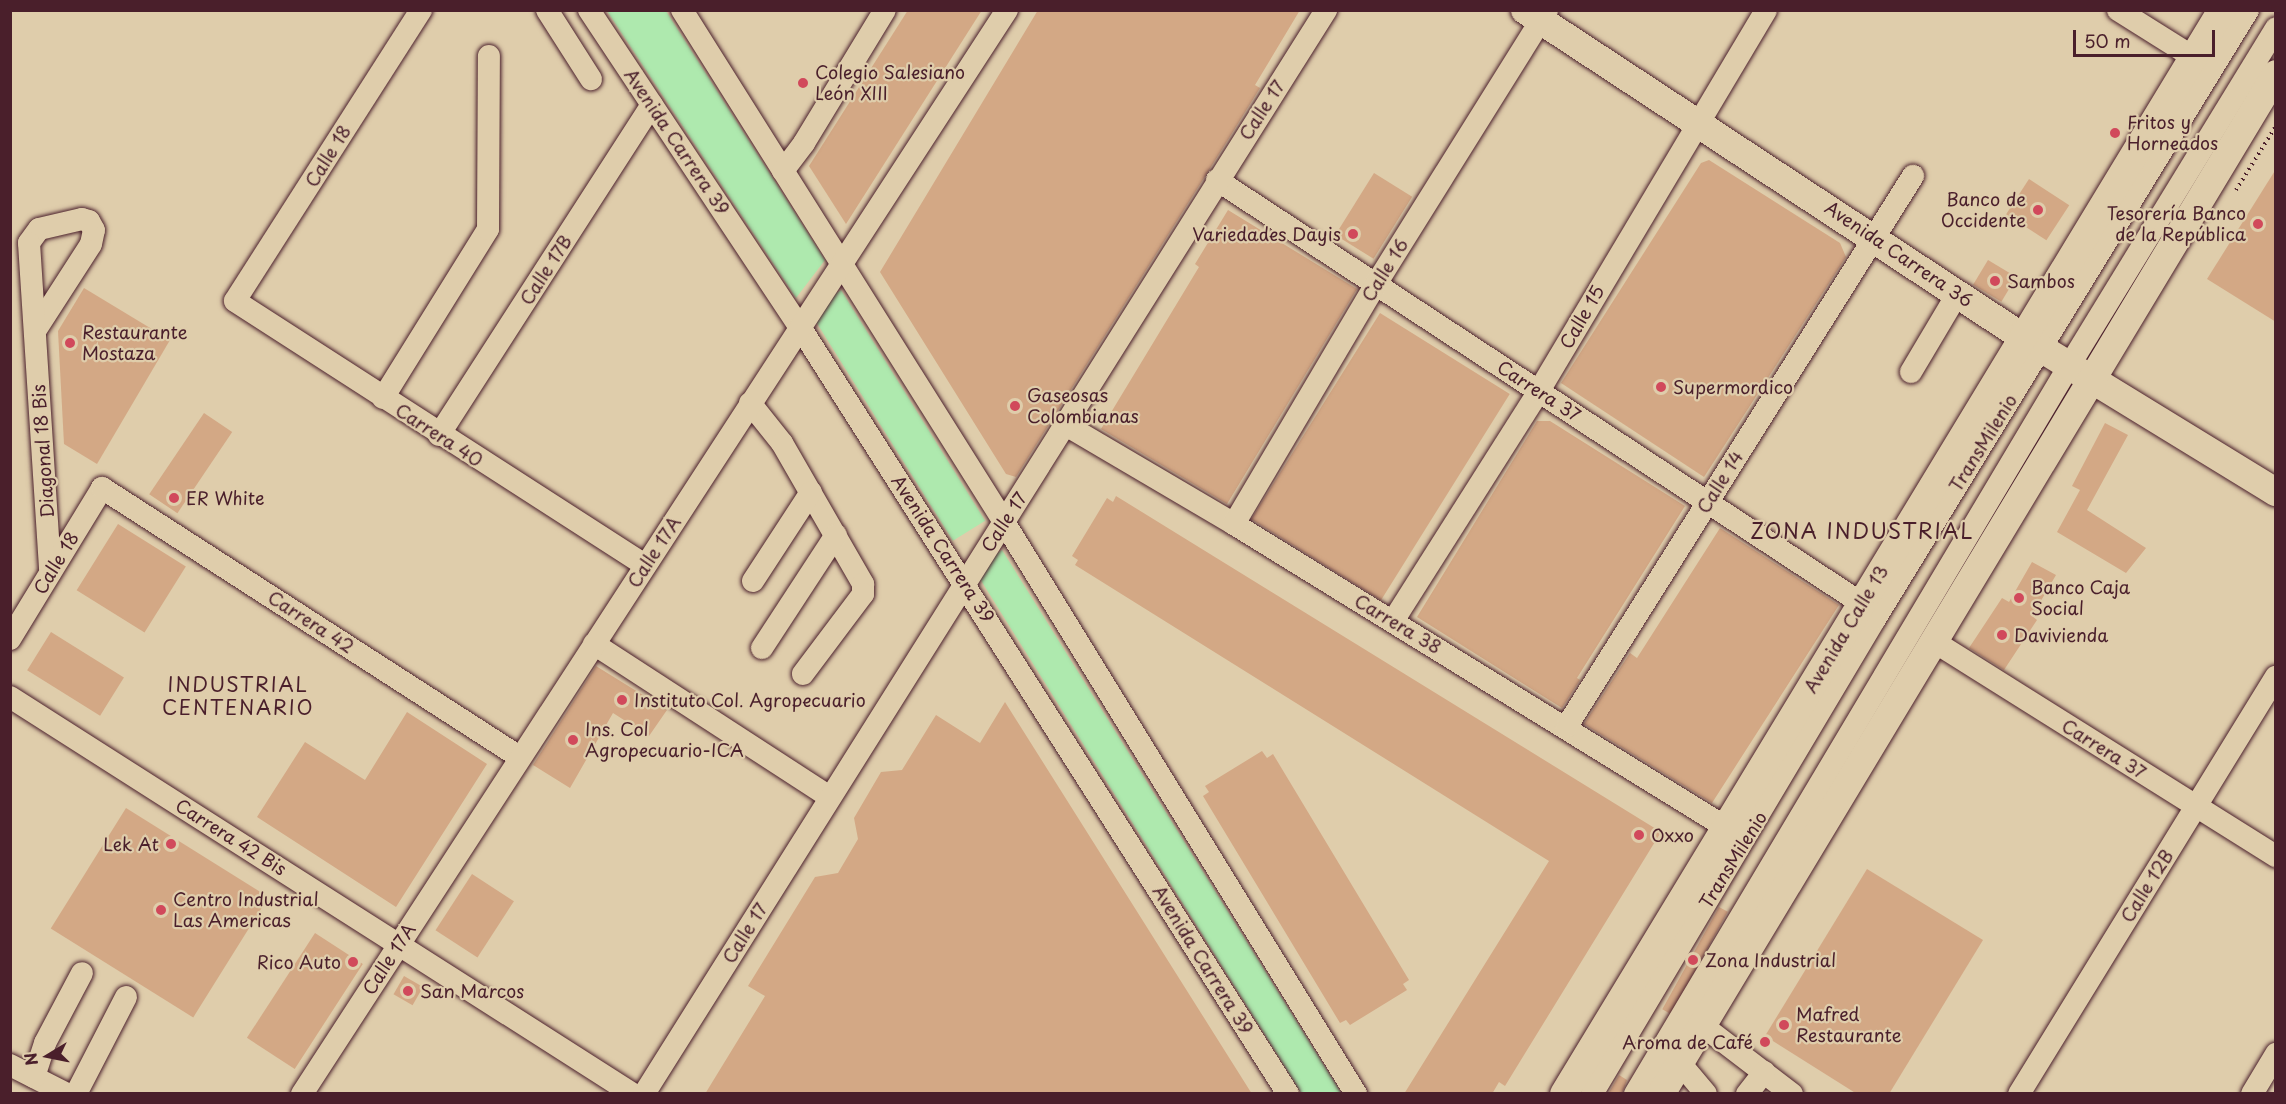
<!DOCTYPE html>
<meta charset="utf-8">
<style>
body{margin:0}
#map{position:relative;width:2286px;height:1104px;overflow:hidden;background:#dfcdab;font-family:"Playpen Sans",sans-serif}
div>[style]{position:absolute}
.green>*{inset:0;background:#aee9ae;transform-origin:0 0}
.building>*{inset:0;background:#d3a885;transform-origin:0 0}
.path>*{height:4px;margin-top:-2px;transform-origin:0;background:repeating-linear-gradient(90deg,#4a1f2b 0 1.5px,transparent 0 6px)}
.roads{filter:drop-shadow(0 0 2px #4a1f2b) drop-shadow(0 0 2px #4a1f2b)}
.minor>*{height:22px;margin:-11px;padding:0 11px;transform-origin:11px;border-radius:11px;background:#dfcdab}
.major>*{height:28px;margin:-14px;padding:0 14px;transform-origin:14px;border-radius:14px;background:#dfcdab}
.dots>*{width:16px;height:16px;translate:-50% -50%;box-sizing:border-box;border:3px solid #dfcdab;border-radius:50%}
span{translate:-50% -50%;white-space:nowrap;text-align:center;line-height:1.15;-webkit-text-stroke:4.5px #dfcdab;paint-order:stroke}
.poi-label{font-size:18px;color:#4a1f2b}
.left{translate:0 -50%;text-align:left}
.right{translate:-100% -50%;text-align:right}
.street-label{font-size:18px;color:#4a1f2b}
.neighbourhood-label{font-size:20px;color:#4a1f2b;letter-spacing:1.5px}
.quarter-label{font-size:21px;color:#4a1f2b;letter-spacing:1.5px}
.frame{position:absolute;inset:0;border:12px solid #4a1f2b;pointer-events:none}
.north{position:absolute;left:18px;top:1026px;width:60px;height:60px;-webkit-text-stroke:4px #dfcdab;paint-order:stroke;rotate:260deg;font-size:16px;font-weight:700;line-height:24px;text-align:center;color:#4a1f2b}
.north::after{content:'';display:block;margin:auto;width:21px;height:27px;background:#4a1f2b;clip-path:polygon(50% 0,100% 100%,50% 72%,0 100%)}
.scale{position:absolute;left:2073px;top:30px;width:142px;height:27px;box-sizing:border-box;border:3px solid #4a1f2b;border-top:0;padding-left:8px;font-size:18px;line-height:21px;white-space:nowrap;color:#4a1f2b;-webkit-text-stroke:4px #dfcdab;paint-order:stroke}
</style>
<div id="map">
<div class="green">
<i style="clip-path:polygon(607px 11px,666px 11px,825px 260px,796px 298px)"></i>
<i style="left:841px;top:290px;width:272px;height:38px;rotate:58deg"></i>
<i style="left:1002px;top:550px;width:641px;height:34px;rotate:58deg"></i>
</div>
<div class="building">
<i style="clip-path:polygon(908px 10px,982px 10px,846px 224px,809px 166px)"></i>
<i style="clip-path:polygon(1038px 10px,1300px 10px,1255px 85px,1260px 88px,1226px 143px,1016px 477px,1006px 474px,880px 272px)"></i>
<i style="clip-path:polygon(1709px 160px,1840px 243px,1846px 257px,1704px 477px,1561px 383px,1701px 163px)"></i>
<i style="clip-path:polygon(2276px 169px,2276px 322px,2207px 279px)"></i>
<i style="left:1374px;top:173px;width:45px;height:73px;rotate:32deg"></i>
<i style="left:2029px;top:179px;width:48px;height:42px;rotate:33deg"></i>
<i style="clip-path:polygon(1228px 210px,1357px 289px,1227px 504px,1101px 429px,1199px 267px,1195px 264px)"></i>
<i style="left:1988px;top:260px;width:33px;height:29px;rotate:31deg"></i>
<i style="clip-path:polygon(84px 288px,170px 340px,97px 464px,64px 444px,58px 331px)"></i>
<i style="left:1380px;top:313px;width:153px;height:243px;rotate:32deg"></i>
<i style="left:204px;top:413px;width:34px;height:98px;rotate:34deg"></i>
<i style="clip-path:polygon(1537px 421px,1550px 421px,1685px 506px,1577px 678px,1580px 680px,1562px 708px,1417px 617px)"></i>
<i style="clip-path:polygon(2105px 423px,2128px 435px,2087px 510px,2146px 548px,2126px 573px,2057px 532px,2080px 490px,2072px 486px)"></i>
<i style="clip-path:polygon(1116px 496px,1661px 832px,1505px 1086px,1499px 1082px,1492px 1094px,1404px 1094px,1549px 861px,1075px 565px,1078px 560px,1072px 556px,1107px 498px,1113px 502px)"></i>
<i style="left:118px;top:524px;width:80px;height:78px;rotate:32deg"></i>
<i style="clip-path:polygon(1720px 528px,1839px 605px,1712px 803px,1584px 724px,1630px 653px,1637px 658px)"></i>
<i style="clip-path:polygon(2032px 562px,2056px 575px,2032px 616px,2037px 620px,2004px 670px,1969px 648px,2002px 598px,2009px 602px)"></i>
<i style="left:51px;top:632px;width:86px;height:45px;rotate:32deg"></i>
<i style="clip-path:polygon(596px 666px,667px 710px,649px 736px,613px 713px,570px 788px,533px 765px)"></i>
<i style="clip-path:polygon(1005px 702px,1252px 1094px,705px 1094px,765px 996px,748px 986px,815px 877px,838px 873px,858px 839px,854px 818px,881px 772px,902px 770px,936px 715px,980px 743px)"></i>
<i style="clip-path:polygon(407px 712px,487px 764px,396px 907px,257px 817px,305px 742px,365px 780px)"></i>
<i style="clip-path:polygon(1262px 751px,1267px 758px,1273px 754px,1409px 980px,1403px 984px,1407px 990px,1350px 1025px,1346px 1020px,1340px 1023px,1203px 796px,1209px 792px,1205px 786px)"></i>
<i style="left:126px;top:808px;width:168px;height:142px;rotate:32deg"></i>
<i style="clip-path:polygon(1867px 869px,1983px 940px,1889px 1094px,1857px 1094px,1765px 1036px)"></i>
<i style="left:472px;top:874px;width:50px;height:67px;rotate:33deg"></i>
<i style="left:1719px;top:907px;width:10px;height:117px;rotate:29deg"></i>
<i style="left:315px;top:933px;width:57px;height:125px;rotate:33deg"></i>
<i style="left:404px;top:976px;width:22px;height:21px;rotate:30deg"></i>
<i style="clip-path:polygon(1619px 1075px,1627px 1080px,1622px 1094px,1608px 1094px)"></i>
</div>
<div class="path">
<i style="left:2236px;top:190px;width:75px;rotate:-58deg"></i>
</div>
<div class="roads">
<div class="minor">
<i style="left:421px;top:10px;width:345px;rotate:122.6deg"></i>
<i style="left:235px;top:301px;width:488px;rotate:32.8deg"></i>
<i style="left:547px;top:10px;width:82px;rotate:57.5deg"></i>
<i style="left:589px;top:10px;width:381px;rotate:56.4deg"></i>
<i style="left:800px;top:327px;width:909px;rotate:57.53deg"></i>
<i style="left:682px;top:10px;width:605px;rotate:57.83deg"></i>
<i style="left:1004px;top:522px;width:672px;rotate:58.39deg"></i>
<i style="left:2118px;top:10px;width:89px;rotate:32.1deg"></i>
<i style="left:783px;top:171px;width:35px;rotate:-53deg"></i>
<i style="left:804px;top:143px;width:156px;rotate:-58.7deg"></i>
<i style="left:1217px;top:180px;width:770px;rotate:33.3deg"></i>
<i style="left:35px;top:331px;width:103px;rotate:-57.2deg"></i>
<i style="left:91px;top:244px;width:14px;rotate:-78deg"></i>
<i style="left:94px;top:230px;width:10px;rotate:-119deg"></i>
<i style="left:89px;top:221px;width:7px;rotate:-164deg"></i>
<i style="left:82px;top:219px;width:44px;rotate:166.9deg"></i>
<i style="left:39px;top:229px;width:17px;rotate:126deg"></i>
<i style="left:29px;top:243px;width:330px;rotate:86.3deg"></i>
<i style="left:1911px;top:372px;width:92px;rotate:-59.3deg"></i>
<i style="left:383px;top:398px;width:199px;rotate:-58.1deg"></i>
<i style="left:488px;top:229px;width:173px;rotate:-89.7deg"></i>
<i style="left:750px;top:403px;width:51px;rotate:51.3deg"></i>
<i style="left:782px;top:443px;width:163px;rotate:60.1deg"></i>
<i style="left:863px;top:584px;width:10px;rotate:90deg"></i>
<i style="left:863px;top:594px;width:100px;rotate:126.9deg"></i>
<i style="left:1066px;top:425px;width:195px;rotate:30.5deg"></i>
<i style="left:1234px;top:524px;width:579px;rotate:31.66deg"></i>
<i style="left:439px;top:435px;width:393px;rotate:-57.2deg"></i>
<i style="left:1234px;top:524px;width:279px;rotate:-59.4deg"></i>
<i style="left:1376px;top:284px;width:323px;rotate:-58deg"></i>
<i style="left:753px;top:581px;width:106px;rotate:-56.9deg"></i>
<i style="left:1393px;top:621px;width:272px;rotate:-57.6deg"></i>
<i style="left:1539px;top:391px;width:443px;rotate:-59.2deg"></i>
<i style="left:10px;top:639px;width:177px;rotate:-58.6deg"></i>
<i style="left:102px;top:488px;width:497px;rotate:32.8deg"></i>
<i style="left:1933px;top:641px;width:405px;rotate:32.1deg"></i>
<i style="left:594px;top:644px;width:281px;rotate:33deg"></i>
<i style="left:762px;top:648px;width:135px;rotate:-56.8deg"></i>
<i style="left:10px;top:697px;width:739px;rotate:32.51deg"></i>
<i style="left:1567px;top:726px;width:650px;rotate:-57.83deg"></i>
<i style="left:1703px;top:1026px;width:112px;rotate:37.4deg"></i>
<i style="left:1680px;top:1063px;width:40px;rotate:50deg"></i>
<i style="left:10px;top:1065px;width:64px;rotate:27deg"></i>
<i style="left:34px;top:1077px;width:36px;rotate:-72deg"></i>
<i style="left:45px;top:1043px;width:79px;rotate:-62.1deg"></i>
<i style="left:76px;top:1094px;width:109px;rotate:-62.7deg"></i>
<i style="left:302px;top:1094px;width:1293px;rotate:-56.96deg"></i>
<i style="left:644px;top:1094px;width:1281px;rotate:-57.82deg"></i>
<i style="left:1592px;top:1094px;width:553px;rotate:-59.21deg"></i>
<i style="left:1875px;top:619px;width:714px;rotate:-58.51deg"></i>
<i style="left:1635px;top:1094px;width:848px;rotate:-59.2deg"></i>
<i style="left:2069px;top:366px;width:396px;rotate:-58.5deg"></i>
<i style="left:1747px;top:1094px;width:28px;rotate:-52deg"></i>
<i style="left:2019px;top:1094px;width:490px;rotate:-58.4deg"></i>
<i style="left:2252px;top:1094px;width:47px;rotate:-59deg"></i>
</div>
<div class="major">
<i style="left:1525px;top:10px;width:594px;rotate:33.32deg"></i>
<i style="left:2021px;top:336px;width:299px;rotate:31.5deg"></i>
<i style="left:1564px;top:1094px;width:1268px;rotate:-58.74deg"></i>
<i style="left:1661px;top:1094px;width:1191px;rotate:-58.91deg"></i>
</div>
</div>
<div class="dots">
<i style="left:803px;top:83px;background:#d1495b"></i>
<i style="left:2115px;top:133px;background:#d1495b"></i>
<i style="left:2038px;top:210px;background:#d1495b"></i>
<i style="left:2258px;top:224px;background:#d1495b"></i>
<i style="left:1353px;top:234px;background:#d1495b"></i>
<i style="left:1995px;top:281px;background:#d1495b"></i>
<i style="left:70px;top:343px;background:#d1495b"></i>
<i style="left:1661px;top:387px;background:#d1495b"></i>
<i style="left:1015px;top:406px;background:#d1495b"></i>
<i style="left:174px;top:498px;background:#d1495b"></i>
<i style="left:2019px;top:598px;background:#d1495b"></i>
<i style="left:2002px;top:635px;background:#d1495b"></i>
<i style="left:622px;top:700px;background:#d1495b"></i>
<i style="left:573px;top:740px;background:#d1495b"></i>
<i style="left:1639px;top:835px;background:#d1495b"></i>
<i style="left:171px;top:844px;background:#d1495b"></i>
<i style="left:161px;top:910px;background:#d1495b"></i>
<i style="left:1693px;top:960px;background:#d1495b"></i>
<i style="left:353px;top:962px;background:#d1495b"></i>
<i style="left:408px;top:991px;background:#d1495b"></i>
<i style="left:1784px;top:1025px;background:#d1495b"></i>
<i style="left:1765px;top:1042px;background:#d1495b"></i>
</div>
<div class="poi-label">
<span class="left" style="left:815px;top:83px">Colegio Salesiano<br>León XIII</span>
<span class="left" style="left:2127px;top:133px">Fritos y<br>Horneados</span>
<span class="right" style="left:2026px;top:210px">Banco de<br>Occidente</span>
<span class="right" style="left:2246px;top:224px">Tesorería Banco<br>de la República</span>
<span class="right" style="left:1341px;top:234px">Variedades Dayis</span>
<span class="left" style="left:2007px;top:281px">Sambos</span>
<span class="left" style="left:82px;top:343px">Restaurante<br>Mostaza</span>
<span class="left" style="left:1673px;top:387px">Supermordico</span>
<span class="left" style="left:1027px;top:406px">Gaseosas<br>Colombianas</span>
<span class="left" style="left:186px;top:498px">ER White</span>
<span class="left" style="left:2031px;top:598px">Banco Caja<br>Social</span>
<span class="left" style="left:2014px;top:635px">Davivienda</span>
<span class="left" style="left:634px;top:700px">Instituto Col. Agropecuario</span>
<span class="left" style="left:585px;top:740px">Ins. Col<br>Agropecuario-ICA</span>
<span class="left" style="left:1651px;top:835px">Oxxo</span>
<span class="right" style="left:159px;top:844px">Lek At</span>
<span class="left" style="left:173px;top:910px">Centro Industrial<br>Las Americas</span>
<span class="left" style="left:1705px;top:960px">Zona Industrial</span>
<span class="right" style="left:341px;top:962px">Rico Auto</span>
<span class="left" style="left:420px;top:991px">San Marcos</span>
<span class="left" style="left:1796px;top:1025px">Mafred<br>Restaurante</span>
<span class="right" style="left:1753px;top:1042px">Aroma de Café</span>
</div>
<div class="street-label">
<span style="left:1262px;top:110px;rotate:-57deg">Calle 17</span>
<span style="left:677px;top:142px;rotate:56deg">Avenida Carrera 39</span>
<span style="left:328px;top:156px;rotate:-58deg">Calle 18</span>
<span style="left:1899px;top:254px;rotate:34deg">Avenida Carrera 36</span>
<span style="left:546px;top:270px;rotate:-57deg">Calle 17B</span>
<span style="left:1385px;top:270px;rotate:-58deg">Calle 16</span>
<span style="left:1582px;top:317px;rotate:-60deg">Calle 15</span>
<span style="left:1539px;top:391px;rotate:33deg">Carrera 37</span>
<span style="left:439px;top:435px;rotate:33deg">Carrera 40</span>
<span style="left:1983px;top:443px;rotate:-58deg">TransMilenio</span>
<span style="left:43px;top:451px;rotate:-94deg">Diagonal 18 Bis</span>
<span style="left:1720px;top:482px;rotate:-58deg">Calle 14</span>
<span style="left:1004px;top:522px;rotate:-57deg">Calle 17</span>
<span style="left:943px;top:549px;rotate:57deg">Avenida Carrera 39</span>
<span style="left:654px;top:552px;rotate:-57deg">Calle 17A</span>
<span style="left:56px;top:563px;rotate:-59deg">Calle 18</span>
<span style="left:311px;top:622px;rotate:33deg">Carrera 42</span>
<span style="left:1398px;top:624px;rotate:31deg">Carrera 38</span>
<span style="left:1846px;top:629px;rotate:-59deg">Avenida Calle 13</span>
<span style="left:2104px;top:749px;rotate:32deg">Carrera 37</span>
<span style="left:231px;top:837px;rotate:32deg">Carrera 42 Bis</span>
<span style="left:1733px;top:860px;rotate:-58deg">TransMilenio</span>
<span style="left:2147px;top:886px;rotate:-58deg">Calle 12B</span>
<span style="left:745px;top:933px;rotate:-58deg">Calle 17</span>
<span style="left:389px;top:959px;rotate:-57deg">Calle 17A</span>
<span style="left:1203px;top:960px;rotate:58deg">Avenida Carrera 39</span>
</div>
<div class="neighbourhood-label">
<span style="left:238px;top:696px">INDUSTRIAL<br>CENTENARIO</span>
</div>
<div class="quarter-label">
<span style="left:1862px;top:530px">ZONA INDUSTRIAL</span>
</div>
<div class="frame"></div>
<div class="north">N</div>
<div class="scale">50 m</div>
</div>
